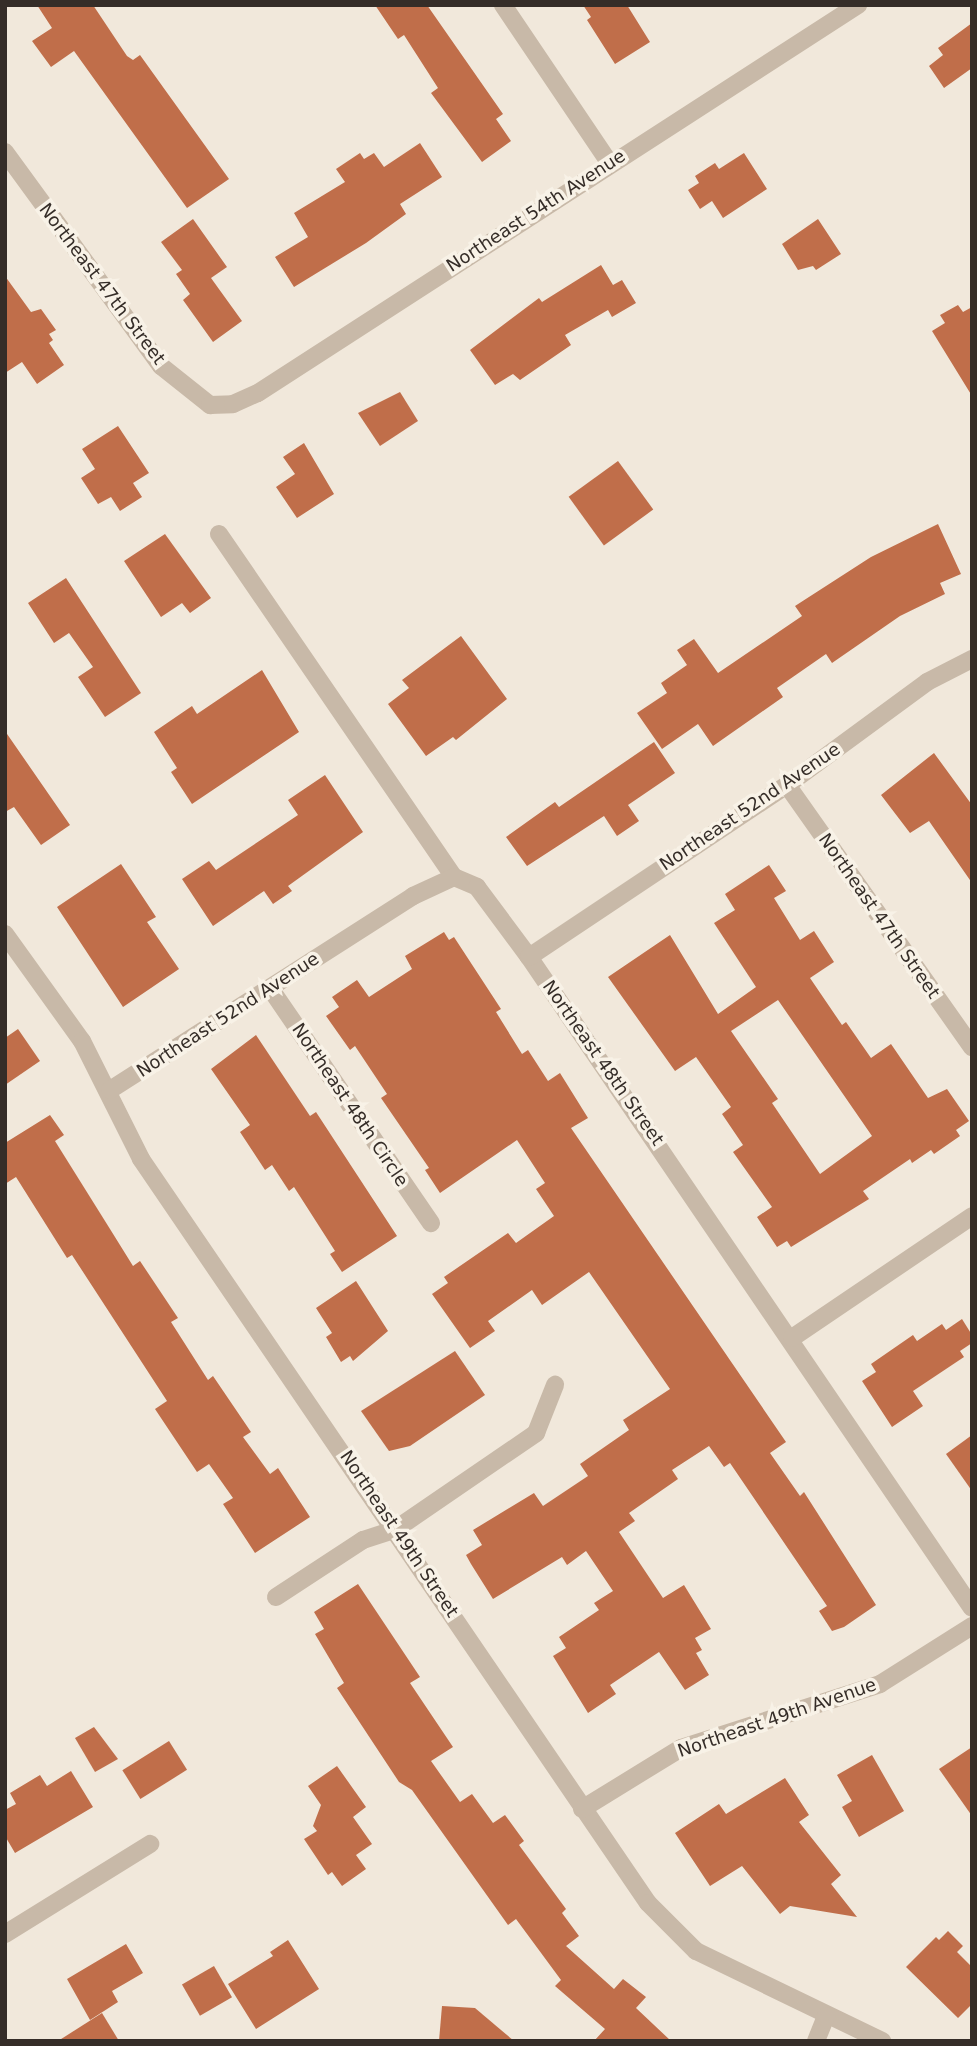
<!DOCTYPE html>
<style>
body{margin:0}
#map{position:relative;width:977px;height:2046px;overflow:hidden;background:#f1e8db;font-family:"DejaVu Sans",sans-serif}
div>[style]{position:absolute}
.building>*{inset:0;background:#c06e4a;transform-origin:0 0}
.minor>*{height:18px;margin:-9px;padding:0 9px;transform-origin:9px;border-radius:9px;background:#c8b9a8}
.tertiary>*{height:18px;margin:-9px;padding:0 9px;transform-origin:9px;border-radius:9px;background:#c8b9a8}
span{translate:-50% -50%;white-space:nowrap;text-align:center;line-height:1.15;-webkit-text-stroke:7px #f8f2e7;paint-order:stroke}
.street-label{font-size:18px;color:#352d28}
.frame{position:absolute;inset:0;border:7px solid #352d28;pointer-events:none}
</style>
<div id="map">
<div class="building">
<i style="clip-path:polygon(37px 5px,93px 5px,127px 56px,133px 60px,140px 55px,229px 179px,187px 208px,74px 51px,51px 67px,32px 41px,52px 28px)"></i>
<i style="clip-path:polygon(375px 5px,427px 5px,503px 114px,496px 119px,511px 141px,482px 162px,431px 93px,438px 88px,404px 35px,398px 39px)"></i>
<i style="clip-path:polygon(583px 5px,627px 5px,650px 42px,615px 64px,587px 20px,591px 17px)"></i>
<i style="clip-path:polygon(972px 23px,972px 68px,944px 88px,929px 66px,943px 55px,938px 48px)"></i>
<i style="clip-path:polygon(420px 143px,442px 177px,400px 204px,406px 214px,366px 243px,294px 287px,275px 257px,308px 237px,294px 213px,345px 182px,336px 169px,360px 153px,364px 159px,374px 153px,384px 167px)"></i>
<i style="clip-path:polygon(744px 153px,767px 189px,723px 218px,712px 201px,700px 209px,688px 190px,699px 183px,695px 176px,715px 163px,719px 169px)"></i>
<i style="clip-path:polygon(193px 219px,227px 267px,211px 278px,242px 321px,213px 342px,183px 300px,190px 294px,176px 274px,182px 270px,161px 242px)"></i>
<i style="clip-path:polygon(818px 219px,841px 254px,816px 270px,813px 266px,798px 270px,782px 244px)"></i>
<i style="clip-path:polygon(601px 265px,613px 285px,622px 280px,636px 303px,612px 317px,608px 310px,565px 335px,571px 345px,520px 380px,513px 374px,495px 385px,470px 350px,539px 298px,542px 302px)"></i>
<i style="clip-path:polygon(5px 276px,31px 312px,41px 309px,56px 330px,49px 334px,53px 340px,49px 343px,64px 365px,37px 384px,22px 362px,5px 373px)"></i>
<i style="clip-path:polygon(958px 305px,963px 312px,972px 307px,972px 396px,932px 331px,945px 323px,940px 315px)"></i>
<i style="clip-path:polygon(400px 392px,418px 421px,380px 446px,358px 413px)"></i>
<i style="clip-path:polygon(118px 426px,149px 473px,133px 483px,142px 497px,120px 511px,111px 497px,98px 504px,81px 478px,95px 469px,82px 449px)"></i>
<i style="clip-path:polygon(304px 443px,334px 494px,297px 518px,276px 487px,295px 474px,283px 457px)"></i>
<i style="left:618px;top:461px;width:60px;height:61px;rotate:54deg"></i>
<i style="clip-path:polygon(938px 524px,961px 574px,940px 583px,945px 594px,900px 616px,832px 663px,826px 654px,777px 688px,783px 697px,713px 746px,698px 724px,662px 749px,637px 713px,667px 693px,661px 683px,687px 665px,677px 650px,694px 639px,718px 673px,802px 616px,795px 606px,871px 557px)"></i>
<i style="clip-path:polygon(165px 534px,211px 598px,190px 613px,182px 603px,161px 617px,124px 561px)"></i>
<i style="clip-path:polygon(66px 578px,141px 693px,105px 717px,78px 677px,93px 667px,69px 633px,54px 643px,28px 603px)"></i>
<i style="clip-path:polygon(461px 636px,507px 699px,456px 740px,453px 737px,426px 756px,388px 704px,409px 688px,402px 680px)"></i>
<i style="clip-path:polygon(262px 670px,299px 732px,192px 804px,171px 772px,177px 768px,154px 732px,192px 706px,197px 714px)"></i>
<i style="clip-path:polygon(5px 731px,70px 825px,41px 845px,14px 807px,5px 812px)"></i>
<i style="clip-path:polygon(654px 742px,675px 773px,628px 805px,639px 821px,617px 836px,604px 816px,527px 866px,506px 837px,555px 802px,559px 807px)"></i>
<i style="clip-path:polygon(934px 753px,972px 805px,972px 883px,929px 821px,910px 833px,881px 795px)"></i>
<i style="clip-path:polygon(325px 775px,363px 832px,288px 886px,292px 891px,273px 904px,264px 891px,213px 926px,182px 879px,209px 861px,216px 870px,298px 815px,288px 800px)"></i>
<i style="clip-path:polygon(121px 864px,156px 917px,147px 922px,179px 969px,123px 1007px,57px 907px)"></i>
<i style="clip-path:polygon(evenodd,769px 865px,786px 891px,774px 898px,800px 940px,814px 931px,834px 962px,810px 978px,842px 1025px,846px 1022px,871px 1058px,891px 1044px,928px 1098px,947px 1089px,969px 1121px,956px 1130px,960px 1136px,934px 1154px,931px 1150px,912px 1163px,910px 1159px,863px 1191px,869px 1199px,791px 1247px,787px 1241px,777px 1247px,757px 1217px,772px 1207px,733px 1152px,743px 1145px,722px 1114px,731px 1107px,696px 1057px,675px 1071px,608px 977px,670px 935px,718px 1014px,756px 987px,714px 923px,735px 910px,725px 894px,769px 865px,778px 1000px,872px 1136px,820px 1174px,772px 1103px,778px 1099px,731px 1031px,778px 1000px)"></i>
<i style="clip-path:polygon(444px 932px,449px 940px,454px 937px,501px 1009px,496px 1012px,522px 1054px,528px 1050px,548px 1081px,560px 1073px,588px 1118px,571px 1128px,786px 1442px,770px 1453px,800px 1496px,804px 1492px,876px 1605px,844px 1627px,832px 1631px,819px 1611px,827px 1606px,730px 1463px,724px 1467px,709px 1446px,672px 1470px,678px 1479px,629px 1513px,635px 1521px,619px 1532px,663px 1598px,684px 1585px,711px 1629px,695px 1638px,702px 1650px,696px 1653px,709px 1675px,685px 1690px,659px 1652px,610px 1685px,616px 1694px,588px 1713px,553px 1656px,566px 1648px,559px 1637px,599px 1610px,594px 1603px,613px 1591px,586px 1551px,567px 1565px,562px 1557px,493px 1599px,471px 1564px,466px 1555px,482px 1545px,473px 1530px,534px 1493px,543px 1506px,588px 1476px,580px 1464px,629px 1430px,623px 1420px,670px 1389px,589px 1272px,542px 1305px,532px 1290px,488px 1321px,495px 1331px,470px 1348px,432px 1294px,448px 1283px,444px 1277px,508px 1233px,516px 1243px,554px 1216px,536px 1189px,545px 1183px,517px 1140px,440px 1193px,425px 1170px,429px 1168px,381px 1098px,387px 1094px,355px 1046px,350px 1050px,326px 1016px,339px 1007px,332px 997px,357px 980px,369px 997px,412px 969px,405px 956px)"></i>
<i style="clip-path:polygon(18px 1029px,40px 1061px,5px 1085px,5px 1038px)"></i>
<i style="clip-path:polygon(256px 1035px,310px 1116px,316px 1112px,397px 1236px,342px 1272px,330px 1254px,335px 1251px,294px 1187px,289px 1191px,272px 1165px,265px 1170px,240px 1132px,250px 1125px,211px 1069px)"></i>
<i style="clip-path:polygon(50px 1115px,64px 1135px,55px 1141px,110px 1229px,133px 1266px,140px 1261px,178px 1318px,171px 1322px,208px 1380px,213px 1376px,251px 1432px,243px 1437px,270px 1474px,278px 1468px,310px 1517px,255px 1553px,223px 1504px,233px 1498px,209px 1464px,197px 1472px,155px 1409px,167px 1401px,72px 1255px,67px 1258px,16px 1177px,5px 1184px,5px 1143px)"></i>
<i style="clip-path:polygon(356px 1281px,388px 1331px,353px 1361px,350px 1356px,341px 1362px,326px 1337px,332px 1333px,316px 1308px)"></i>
<i style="clip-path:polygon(962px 1319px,972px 1335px,972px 1343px,960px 1351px,964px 1357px,913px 1391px,923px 1406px,892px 1427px,862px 1381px,876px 1372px,871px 1364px,913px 1335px,917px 1341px,942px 1324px,946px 1330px)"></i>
<i style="clip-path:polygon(455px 1351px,485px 1395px,410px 1446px,389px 1451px,361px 1411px)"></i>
<i style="clip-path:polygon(972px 1435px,972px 1491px,946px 1454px)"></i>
<i style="clip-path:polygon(358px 1584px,420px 1677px,410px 1683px,453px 1747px,431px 1761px,460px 1802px,472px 1794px,493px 1823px,505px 1815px,524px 1841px,519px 1845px,566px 1909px,562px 1913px,579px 1936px,566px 1946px,614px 1989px,623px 1979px,646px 1997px,636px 2008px,671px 2041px,594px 2041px,605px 2029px,555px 1986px,561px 1980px,516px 1919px,508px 1925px,412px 1790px,399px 1782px,337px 1688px,344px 1683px,315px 1634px,324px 1629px,314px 1612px)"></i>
<i style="clip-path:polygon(94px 1727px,118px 1759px,95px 1772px,75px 1738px)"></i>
<i style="left:169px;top:1741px;width:34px;height:55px;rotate:58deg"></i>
<i style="clip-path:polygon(972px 1747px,972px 1816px,939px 1769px)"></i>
<i style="clip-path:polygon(872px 1755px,904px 1811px,859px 1837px,842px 1807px,852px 1801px,837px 1775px)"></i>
<i style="clip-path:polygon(337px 1766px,366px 1807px,353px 1817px,372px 1844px,356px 1855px,366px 1869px,342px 1886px,332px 1872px,328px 1875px,304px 1839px,317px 1831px,313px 1826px,321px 1805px,308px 1786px)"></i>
<i style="clip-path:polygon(71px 1771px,93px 1807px,15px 1853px,5px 1836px,5px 1810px,16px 1804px,10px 1793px,40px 1775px,47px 1786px)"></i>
<i style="clip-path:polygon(785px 1778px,809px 1815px,799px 1822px,841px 1875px,831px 1884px,857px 1917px,790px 1906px,780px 1914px,742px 1866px,710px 1886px,675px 1833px,719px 1804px,726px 1814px)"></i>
<i style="clip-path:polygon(948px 1931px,963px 1946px,957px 1952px,972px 1967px,972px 2004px,958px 2018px,906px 1967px,936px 1937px,939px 1940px)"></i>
<i style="clip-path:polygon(288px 1940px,319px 1989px,256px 2029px,228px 1984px,273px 1956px,270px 1952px)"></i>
<i style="clip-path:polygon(126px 1944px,143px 1973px,112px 1991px,118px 2002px,90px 2020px,67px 1979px)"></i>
<i style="left:214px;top:1966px;width:36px;height:37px;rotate:60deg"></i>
<i style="clip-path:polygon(442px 2006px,475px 2008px,514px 2041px,439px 2041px)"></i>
<i style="clip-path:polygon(102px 2013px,119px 2041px,58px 2041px)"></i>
</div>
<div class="minor">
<i style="left:503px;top:5px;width:189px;rotate:56deg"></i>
<i style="left:219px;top:534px;width:416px;rotate:55.6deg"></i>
<i style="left:454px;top:877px;width:25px;rotate:23deg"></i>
<i style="left:477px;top:887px;width:87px;rotate:53.4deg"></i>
<i style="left:529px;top:957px;width:787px;rotate:55.77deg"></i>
<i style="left:787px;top:785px;width:321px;rotate:54.8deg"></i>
<i style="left:5px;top:934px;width:132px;rotate:54.3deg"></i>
<i style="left:82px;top:1041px;width:132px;rotate:63.4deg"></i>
<i style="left:141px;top:1159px;width:900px;rotate:55.73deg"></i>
<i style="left:648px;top:1903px;width:68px;rotate:45deg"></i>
<i style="left:696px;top:1951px;width:207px;rotate:25.8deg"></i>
<i style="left:529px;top:957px;width:310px;rotate:-33.7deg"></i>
<i style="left:787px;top:785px;width:174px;rotate:-36.3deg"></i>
<i style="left:927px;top:682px;width:51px;rotate:-27.1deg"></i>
<i style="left:270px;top:988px;width:285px;rotate:55.6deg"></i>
<i style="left:110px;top:1090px;width:360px;rotate:-32.6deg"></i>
<i style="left:413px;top:896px;width:45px;rotate:-24.9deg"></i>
<i style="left:792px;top:1338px;width:217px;rotate:-34.1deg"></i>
<i style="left:276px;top:1597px;width:104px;rotate:-33.2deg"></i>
<i style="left:363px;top:1540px;width:35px;rotate:-18deg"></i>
<i style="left:396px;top:1529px;width:170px;rotate:-34.4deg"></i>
<i style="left:536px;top:1433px;width:52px;rotate:-68.4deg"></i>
<i style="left:582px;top:1809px;width:116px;rotate:-31.6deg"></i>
<i style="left:681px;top:1748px;width:209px;rotate:-17.8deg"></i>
<i style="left:880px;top:1684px;width:109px;rotate:-32.2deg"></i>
<i style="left:5px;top:1934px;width:171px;rotate:-31.8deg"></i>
<i style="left:816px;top:2041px;width:27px;rotate:-68deg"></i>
</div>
<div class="tertiary">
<i style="left:5px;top:152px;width:265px;rotate:53.9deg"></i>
<i style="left:161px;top:366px;width:63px;rotate:38.5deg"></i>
<i style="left:210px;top:405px;width:23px;rotate:-2deg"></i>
<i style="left:233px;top:404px;width:27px;rotate:-24deg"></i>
<i style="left:258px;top:393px;width:715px;rotate:-32.89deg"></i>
</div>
<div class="street-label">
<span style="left:536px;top:211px;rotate:-33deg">Northeast 54th Avenue</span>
<span style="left:102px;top:284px;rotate:53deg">Northeast 47th Street</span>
<span style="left:750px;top:807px;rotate:-34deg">Northeast 52nd Avenue</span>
<span style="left:879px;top:916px;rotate:55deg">Northeast 47th Street</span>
<span style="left:228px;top:1015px;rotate:-33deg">Northeast 52nd Avenue</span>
<span style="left:603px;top:1063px;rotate:55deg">Northeast 48th Street</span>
<span style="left:350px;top:1105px;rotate:56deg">Northeast 48th Circle</span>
<span style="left:399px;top:1534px;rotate:56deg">Northeast 49th Street</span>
<span style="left:777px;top:1718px;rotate:-19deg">Northeast 49th Avenue</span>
</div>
<div class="frame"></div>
</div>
